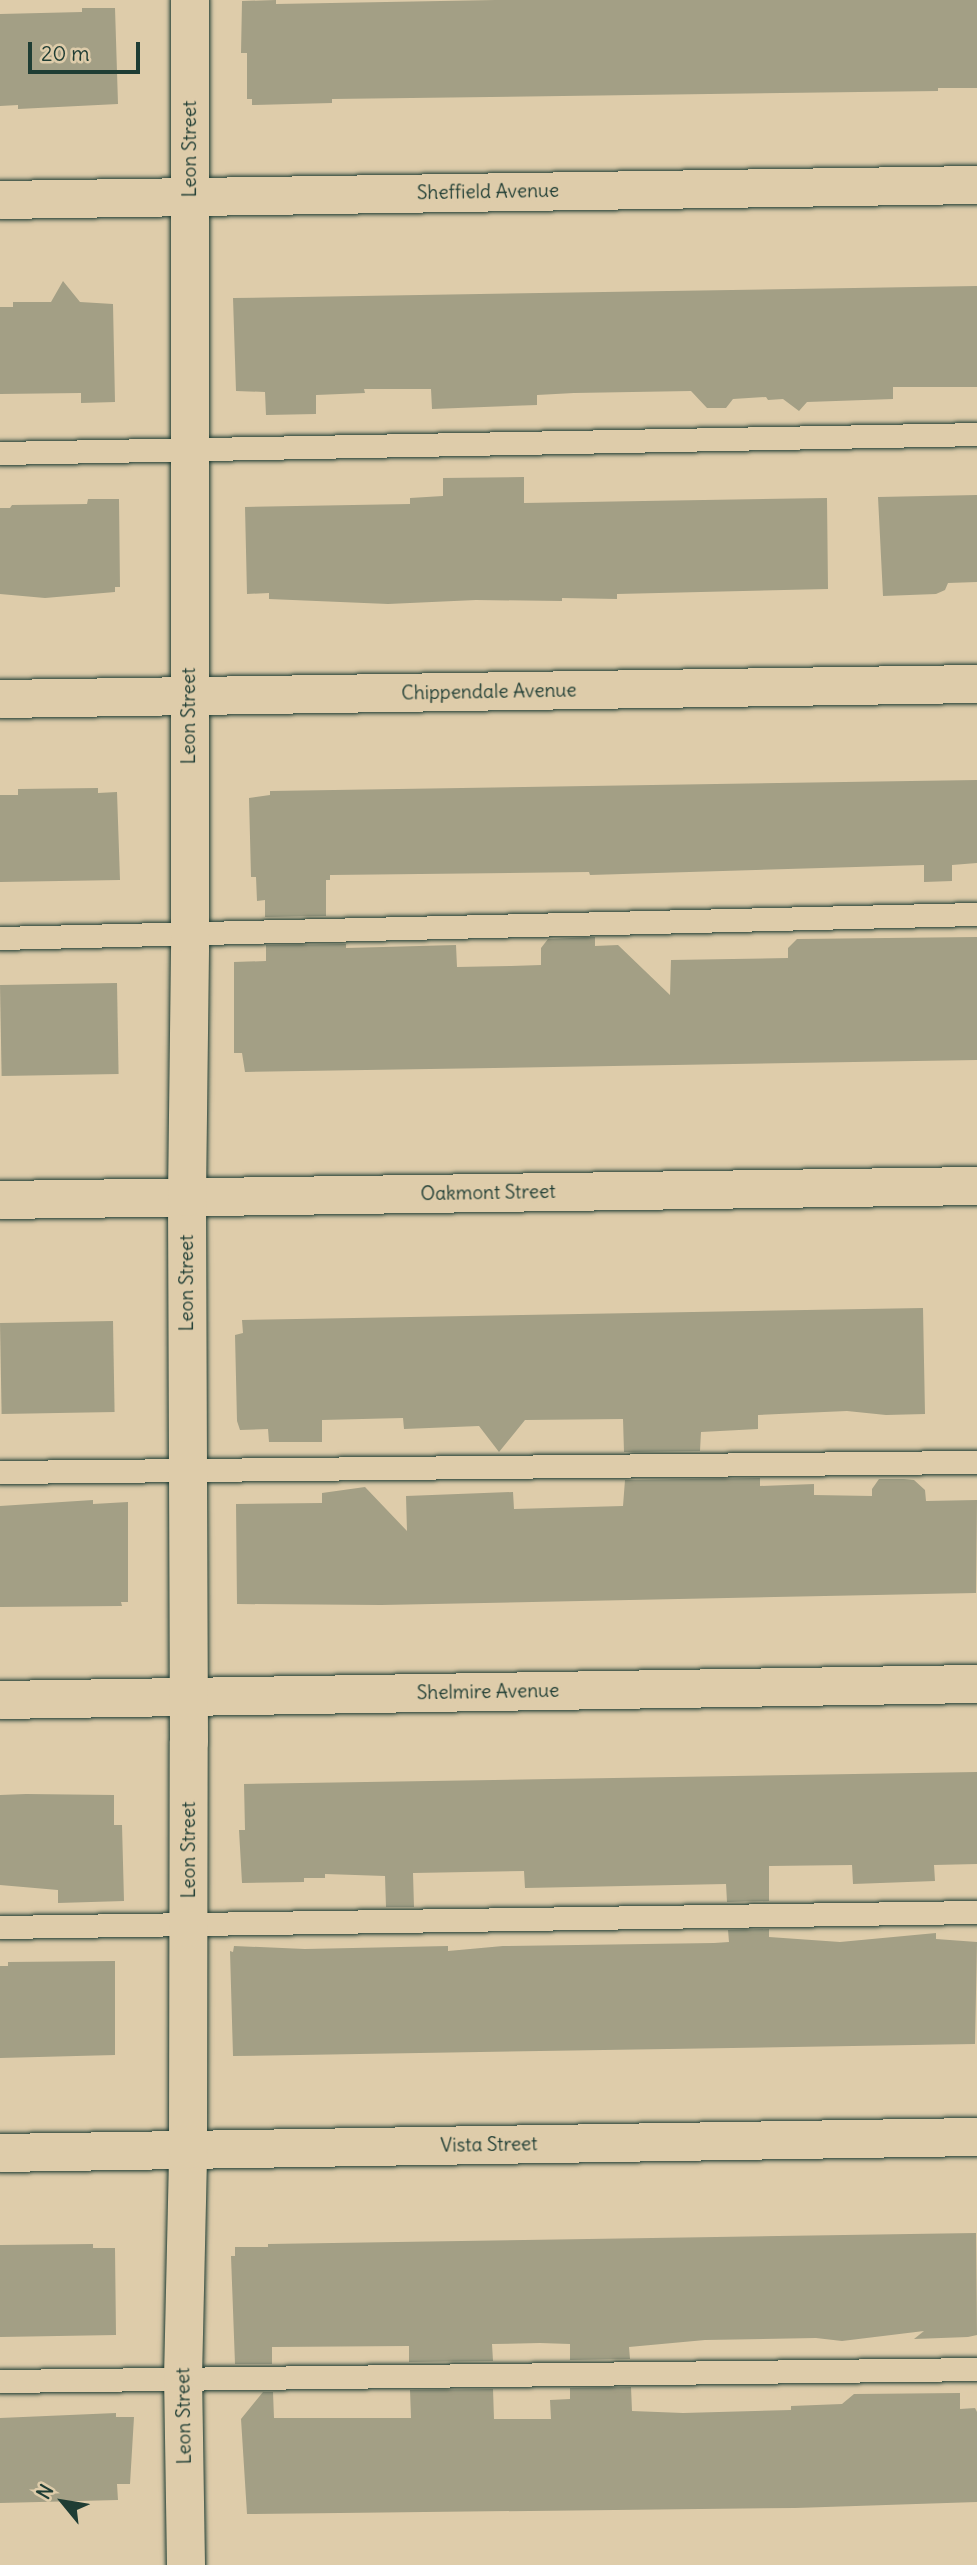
<!DOCTYPE html>
<style>
body{margin:0}
#map{position:relative;width:977px;height:2565px;overflow:hidden;background:#deccaa;font-family:Delius,sans-serif}
div>[style]{position:absolute}
.building>*{inset:0;background:#a39f85;transform-origin:0 0}
.roads{filter:drop-shadow(0 0 2px #1f3d34) drop-shadow(0 0 2px #1f3d34)}
.service>*{height:23px;margin:-11.5px;padding:0 11.5px;transform-origin:11.5px;border-radius:11.5px;background:#deccaa}
.minor>*{height:38px;margin:-19px;padding:0 19px;transform-origin:19px;border-radius:19px;background:#deccaa}
span{translate:-50% -50%;white-space:nowrap;text-align:center;line-height:1.15;-webkit-text-stroke:5px #deccaa;paint-order:stroke}
.street-label{font-size:19px;color:#1f3d34}
.north{position:absolute;left:28px;top:2467px;width:70px;height:70px;-webkit-text-stroke:5px #deccaa;paint-order:stroke;rotate:300deg;font-size:19px;font-weight:700;line-height:28px;text-align:center;color:#1f3d34}
.north::after{content:'';display:block;margin:auto;width:24px;height:32px;background:#1f3d34;clip-path:polygon(50% 0,100% 100%,50% 72%,0 100%)}
.scale{position:absolute;left:28px;top:42px;width:112px;height:32px;box-sizing:border-box;border:4px solid #1f3d34;border-top:0;padding-left:9px;font-size:21px;line-height:24px;white-space:nowrap;color:#1f3d34;-webkit-text-stroke:5px #deccaa;paint-order:stroke}
</style>
<div id="map">
<div class="building">
<i style="clip-path:polygon(276px 0,276px 4px,496px 0,977px 0,977px 88px,938px 88px,938px 91px,332px 99px,332px 103px,252px 105px,252px 99px,247px 99px,247px 53px,241px 53px,242px 1px)"></i>
<i style="clip-path:polygon(82px 8px,115px 8px,118px 104px,18px 109px,18px 105px,0 106px,0 14px,82px 12px)"></i>
<i style="clip-path:polygon(63px 281px,80px 302px,113px 304px,115px 402px,81px 403px,81px 393px,0 394px,0 307px,13px 307px,13px 302px,51px 302px)"></i>
<i style="clip-path:polygon(977px 286px,977px 387px,893px 387px,893px 399px,807px 402px,799px 411px,783px 399px,768px 400px,766px 397px,733px 399px,726px 408px,707px 408px,691px 391px,574px 393px,537px 395px,537px 405px,432px 409px,431px 389px,364px 389px,365px 393px,316px 395px,316px 414px,266px 415px,265px 392px,236px 391px,233px 298px)"></i>
<i style="clip-path:polygon(524px 477px,524px 503px,827px 498px,828px 589px,617px 594px,617px 599px,562px 598px,562px 601px,476px 600px,388px 604px,269px 599px,269px 593px,247px 594px,245px 507px,410px 504px,410px 498px,443px 496px,443px 478px)"></i>
<i style="clip-path:polygon(977px 495px,977px 582px,948px 583px,945px 590px,936px 594px,883px 596px,878px 497px)"></i>
<i style="clip-path:polygon(88px 499px,119px 499px,120px 587px,115px 587px,115px 592px,45px 598px,0 594px,0 508px,10px 508px,12px 505px,87px 504px)"></i>
<i style="clip-path:polygon(977px 780px,977px 863px,952px 865px,952px 881px,924px 882px,924px 865px,590px 875px,589px 872px,330px 875px,330px 880px,326px 880px,326px 916px,265px 917px,265px 900px,257px 901px,256px 877px,251px 877px,249px 798px,270px 795px,270px 791px)"></i>
<i style="clip-path:polygon(98px 788px,98px 793px,117px 792px,120px 880px,0 882px,0 795px,18px 795px,18px 789px)"></i>
<i style="clip-path:polygon(595px 937px,595px 946px,618px 945px,670px 995px,671px 960px,788px 958px,788px 948px,797px 939px,977px 937px,977px 1060px,245px 1072px,242px 1053px,234px 1053px,234px 962px,266px 961px,266px 945px,346px 944px,346px 948px,456px 945px,457px 967px,511px 966px,541px 965px,541px 948px,548px 939px)"></i>
<i style="left:117px;top:983px;width:91px;height:117px;rotate:89deg"></i>
<i style="clip-path:polygon(923px 1308px,925px 1414px,886px 1415px,847px 1411px,758px 1415px,758px 1429px,701px 1432px,700px 1451px,624px 1452px,623px 1419px,525px 1420px,499px 1452px,479px 1426px,404px 1429px,403px 1418px,322px 1420px,322px 1442px,269px 1442px,268px 1429px,240px 1430px,237px 1421px,235px 1335px,243px 1333px,242px 1320px)"></i>
<i style="left:113px;top:1321px;width:91px;height:113px;rotate:89deg"></i>
<i style="clip-path:polygon(760px 1478px,760px 1486px,814px 1484px,814px 1495px,872px 1496px,872px 1489px,879px 1479px,904px 1479px,914px 1480px,925px 1490px,926px 1501px,977px 1500px,976px 1593px,381px 1605px,237px 1604px,236px 1504px,322px 1503px,322px 1493px,365px 1487px,407px 1531px,406px 1496px,513px 1492px,514px 1509px,623px 1506px,625px 1480px)"></i>
<i style="clip-path:polygon(93px 1500px,93px 1504px,128px 1502px,128px 1602px,121px 1602px,122px 1606px,0 1607px,0 1506px)"></i>
<i style="clip-path:polygon(977px 1772px,977px 1864px,934px 1865px,935px 1881px,853px 1884px,852px 1865px,769px 1866px,769px 1901px,727px 1902px,726px 1884px,525px 1888px,524px 1871px,413px 1873px,414px 1907px,386px 1907px,385px 1876px,325px 1874px,325px 1878px,304px 1878px,304px 1882px,242px 1883px,239px 1830px,245px 1830px,244px 1784px)"></i>
<i style="clip-path:polygon(26px 1794px,114px 1795px,114px 1825px,122px 1825px,124px 1901px,58px 1903px,58px 1890px,0 1885px,0 1795px)"></i>
<i style="clip-path:polygon(769px 1929px,769px 1937px,840px 1942px,936px 1933px,936px 1939px,977px 1942px,975px 2044px,233px 2056px,230px 1951px,233px 1952px,234px 1946px,305px 1949px,448px 1946px,448px 1951px,503px 1946px,714px 1943px,729px 1942px,728px 1930px)"></i>
<i style="clip-path:polygon(115px 1961px,115px 2055px,0 2058px,0 1966px,8px 1966px,8px 1962px)"></i>
<i style="clip-path:polygon(976px 2233px,977px 2335px,968px 2337px,914px 2339px,924px 2331px,842px 2341px,816px 2338px,705px 2340px,629px 2347px,630px 2359px,570px 2360px,570px 2344px,540px 2343px,492px 2344px,493px 2361px,409px 2362px,409px 2346px,272px 2347px,272px 2364px,235px 2364px,231px 2256px,235px 2256px,235px 2247px,268px 2247px,268px 2244px)"></i>
<i style="clip-path:polygon(93px 2244px,93px 2248px,115px 2248px,116px 2335px,0 2337px,0 2245px)"></i>
<i style="clip-path:polygon(631px 2387px,632px 2411px,683px 2413px,791px 2410px,791px 2406px,842px 2404px,854px 2394px,960px 2393px,960px 2409px,975px 2408px,977px 2412px,977px 2502px,795px 2508px,247px 2514px,241px 2419px,263px 2392px,273px 2392px,274px 2418px,411px 2418px,410px 2390px,493px 2389px,494px 2419px,551px 2419px,550px 2400px,570px 2399px,570px 2388px)"></i>
<i style="clip-path:polygon(116px 2413px,116px 2417px,134px 2417px,130px 2484px,117px 2484px,118px 2500px,0 2503px,0 2418px)"></i>
</div>
<div class="roads">
<div class="service">
<i style="left:0;top:453px;width:977px;rotate:-1.11deg"></i>
<i style="left:0;top:938px;width:977px;rotate:-1.41deg"></i>
<i style="left:0;top:1472px;width:977px;rotate:-0.59deg"></i>
<i style="left:0;top:1927px;width:977px;rotate:-0.88deg"></i>
<i style="left:0;top:2381px;width:977px;rotate:-0.7deg"></i>
</div>
<div class="minor">
<i style="left:0;top:200px;width:977px;rotate:-0.88deg"></i>
<i style="left:0;top:699px;width:977px;rotate:-0.88deg"></i>
<i style="left:0;top:1200px;width:977px;rotate:-0.82deg"></i>
<i style="left:0;top:1700px;width:977px;rotate:-0.94deg"></i>
<i style="left:0;top:2153px;width:977px;rotate:-0.94deg"></i>
<i style="left:186px;top:2565px;width:187px;rotate:-90.9deg"></i>
<i style="left:183px;top:2378px;width:228px;rotate:-88.7deg"></i>
<i style="left:188px;top:2150px;width:408px;rotate:-89.9deg"></i>
<i style="left:189px;top:1742px;width:545px;rotate:-90.21deg"></i>
<i style="left:187px;top:1197px;width:263px;rotate:-89.3deg"></i>
<i style="left:190px;top:934px;width:934px;rotate:-90deg"></i>
</div>
</div>
<div class="street-label">
<span style="left:190px;top:149px;rotate:-90deg">Leon Street</span>
<span style="left:488px;top:192px;rotate:-1deg">Sheffield Avenue</span>
<span style="left:489px;top:692px;rotate:-1deg">Chippendale Avenue</span>
<span style="left:189px;top:716px;rotate:-90deg">Leon Street</span>
<span style="left:488px;top:1193px;rotate:-1deg">Oakmont Street</span>
<span style="left:187px;top:1283px;rotate:-90deg">Leon Street</span>
<span style="left:488px;top:1692px;rotate:-1deg">Shelmire Avenue</span>
<span style="left:189px;top:1850px;rotate:-90deg">Leon Street</span>
<span style="left:489px;top:2145px;rotate:-1deg">Vista Street</span>
<span style="left:184px;top:2416px;rotate:-91deg">Leon Street</span>
</div>
<div class="north">N</div>
<div class="scale">20 m</div>
</div>
